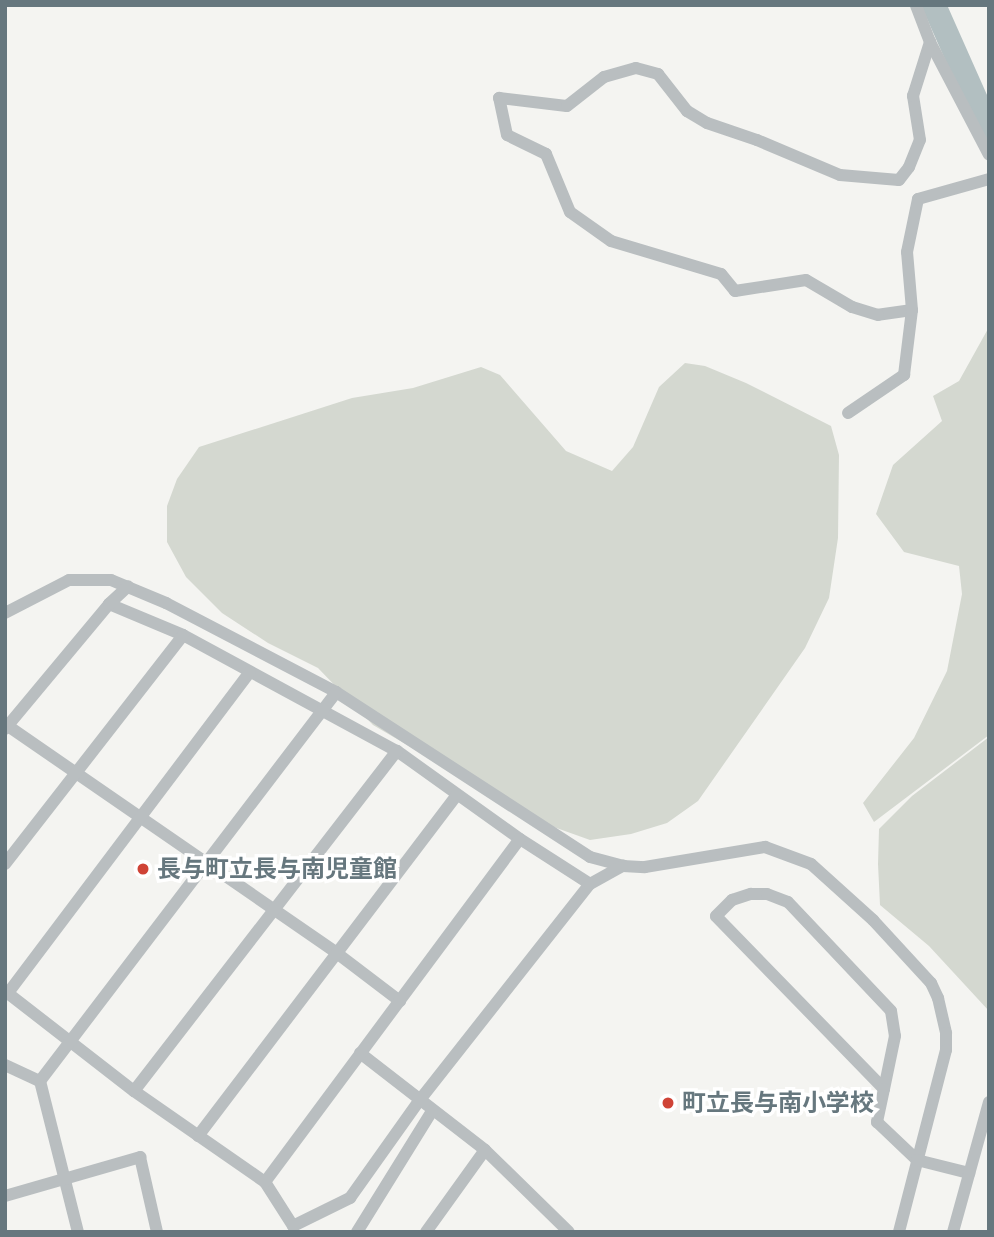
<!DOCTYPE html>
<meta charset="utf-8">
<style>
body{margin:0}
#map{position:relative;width:994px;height:1237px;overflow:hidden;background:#f4f4f1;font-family:Figtree,"Noto Sans JP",sans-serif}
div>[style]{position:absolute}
.green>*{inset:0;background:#d4d8d0}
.river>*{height:24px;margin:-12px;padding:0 12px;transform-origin:12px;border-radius:12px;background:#b2bfc1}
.minor>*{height:12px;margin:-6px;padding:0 6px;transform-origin:6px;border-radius:6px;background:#b9bec0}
.dots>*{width:19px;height:19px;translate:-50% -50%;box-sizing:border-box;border:4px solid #fff;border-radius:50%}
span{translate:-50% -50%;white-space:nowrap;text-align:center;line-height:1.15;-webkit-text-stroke:7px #fff;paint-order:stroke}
.poi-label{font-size:24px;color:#66777e;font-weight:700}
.left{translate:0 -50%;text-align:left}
.frame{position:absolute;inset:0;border:7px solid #66777e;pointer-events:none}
</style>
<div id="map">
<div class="green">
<i style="clip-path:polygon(989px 327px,989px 735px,874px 822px,863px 803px,914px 738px,947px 671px,962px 594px,959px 566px,904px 552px,876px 514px,893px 465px,942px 421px,933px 396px,959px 381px)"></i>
<i style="clip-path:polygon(685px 363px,705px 366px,746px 383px,831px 426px,839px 455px,838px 538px,829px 598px,805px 648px,698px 801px,667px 823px,631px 834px,590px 840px,537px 821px,373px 725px,318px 668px,268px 643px,222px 613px,186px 577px,167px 542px,167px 506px,177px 479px,199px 447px,352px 398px,413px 388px,481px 367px,500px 375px,566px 451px,612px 471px,633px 447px,659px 387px)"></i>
<i style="clip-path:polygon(989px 737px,989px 1011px,929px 946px,880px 905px,878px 864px,879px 829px,912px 796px)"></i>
</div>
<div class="river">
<i style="left:934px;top:5px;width:136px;rotate:66.1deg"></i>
</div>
<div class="minor">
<i style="left:930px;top:42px;width:127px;rotate:62.4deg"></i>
<i style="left:912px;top:310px;width:34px;rotate:172deg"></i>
<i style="left:878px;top:315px;width:27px;rotate:-163deg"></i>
<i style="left:852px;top:307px;width:53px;rotate:-149.6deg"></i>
<i style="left:806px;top:280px;width:72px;rotate:171.2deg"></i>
<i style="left:735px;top:291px;width:22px;rotate:-129deg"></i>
<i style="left:721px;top:274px;width:115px;rotate:-163.3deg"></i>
<i style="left:611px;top:241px;width:50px;rotate:-144.7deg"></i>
<i style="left:570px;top:212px;width:63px;rotate:-112.5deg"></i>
<i style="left:546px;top:154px;width:43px;rotate:-154deg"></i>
<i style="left:507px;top:135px;width:38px;rotate:-102deg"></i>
<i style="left:499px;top:98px;width:68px;rotate:6.7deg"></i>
<i style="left:567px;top:106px;width:47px;rotate:-38.1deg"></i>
<i style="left:604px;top:77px;width:33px;rotate:-16deg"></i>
<i style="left:636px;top:68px;width:23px;rotate:15deg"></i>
<i style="left:658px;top:74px;width:47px;rotate:51.9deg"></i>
<i style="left:687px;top:111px;width:23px;rotate:31deg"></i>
<i style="left:707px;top:123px;width:53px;rotate:18.8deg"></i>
<i style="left:757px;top:140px;width:90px;rotate:22.9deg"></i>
<i style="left:840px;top:175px;width:59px;rotate:4.8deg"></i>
<i style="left:899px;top:180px;width:16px;rotate:-52deg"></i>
<i style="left:909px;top:167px;width:29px;rotate:-68deg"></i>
<i style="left:920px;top:140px;width:45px;rotate:-99deg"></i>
<i style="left:913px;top:96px;width:57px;rotate:-72.5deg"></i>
<i style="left:930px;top:42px;width:40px;rotate:-111deg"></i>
<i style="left:848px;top:413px;width:68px;rotate:-34.2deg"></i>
<i style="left:904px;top:375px;width:65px;rotate:-83deg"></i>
<i style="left:912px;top:310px;width:58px;rotate:-94.9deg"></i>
<i style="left:907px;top:252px;width:54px;rotate:-78.3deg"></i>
<i style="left:918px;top:199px;width:74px;rotate:-15.7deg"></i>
<i style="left:109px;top:604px;width:80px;rotate:22.7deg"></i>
<i style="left:183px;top:635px;width:243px;rotate:28.5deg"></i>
<i style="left:397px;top:751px;width:151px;rotate:35.6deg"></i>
<i style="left:520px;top:839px;width:83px;rotate:32.7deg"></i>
<i style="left:5px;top:613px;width:72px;rotate:-27.3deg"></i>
<i style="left:69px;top:580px;width:42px"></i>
<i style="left:111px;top:580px;width:60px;rotate:22.7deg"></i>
<i style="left:166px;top:603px;width:192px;rotate:27.6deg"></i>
<i style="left:336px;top:692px;width:303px;rotate:33deg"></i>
<i style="left:590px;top:857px;width:34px;rotate:15deg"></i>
<i style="left:623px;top:866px;width:22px;rotate:3deg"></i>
<i style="left:645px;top:867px;width:122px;rotate:-9.5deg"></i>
<i style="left:765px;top:847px;width:49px;rotate:20.3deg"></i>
<i style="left:811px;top:864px;width:84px;rotate:42.1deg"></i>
<i style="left:873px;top:920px;width:86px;rotate:47.4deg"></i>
<i style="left:931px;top:983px;width:17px;rotate:65deg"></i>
<i style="left:938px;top:998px;width:36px;rotate:77deg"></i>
<i style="left:946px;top:1033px;width:17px;rotate:90deg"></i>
<i style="left:946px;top:1050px;width:188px;rotate:104.5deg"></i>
<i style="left:8px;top:726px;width:401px;rotate:34.6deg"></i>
<i style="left:338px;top:954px;width:78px;rotate:37.2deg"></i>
<i style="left:5px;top:729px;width:163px;rotate:-50.2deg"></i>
<i style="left:109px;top:604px;width:26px;rotate:-43deg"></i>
<i style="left:5px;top:864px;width:290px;rotate:-52.1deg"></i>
<i style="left:5px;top:991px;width:163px;rotate:37.8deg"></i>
<i style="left:134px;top:1091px;width:160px;rotate:34.8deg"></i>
<i style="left:265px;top:1182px;width:52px;rotate:57.5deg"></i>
<i style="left:293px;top:1226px;width:64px;rotate:-26.2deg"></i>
<i style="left:350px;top:1198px;width:119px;rotate:-54.6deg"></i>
<i style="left:419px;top:1101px;width:276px;rotate:-51.8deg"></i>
<i style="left:590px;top:884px;width:38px;rotate:-29deg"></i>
<i style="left:8px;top:993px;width:402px;rotate:-53deg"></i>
<i style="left:360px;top:1053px;width:158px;rotate:37.8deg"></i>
<i style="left:485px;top:1150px;width:117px;rotate:44.3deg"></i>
<i style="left:5px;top:1065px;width:38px;rotate:25deg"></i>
<i style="left:40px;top:1081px;width:489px;rotate:-52.7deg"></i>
<i style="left:40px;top:1081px;width:156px;rotate:75.9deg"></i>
<i style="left:884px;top:1089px;width:241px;rotate:-134.2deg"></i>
<i style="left:716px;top:916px;width:23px;rotate:-45deg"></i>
<i style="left:732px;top:900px;width:20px;rotate:-18deg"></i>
<i style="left:751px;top:894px;width:16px"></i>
<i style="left:767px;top:894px;width:22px;rotate:21deg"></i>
<i style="left:788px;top:902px;width:150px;rotate:46.6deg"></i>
<i style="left:891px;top:1011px;width:25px;rotate:81deg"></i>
<i style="left:895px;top:1036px;width:54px;rotate:101.7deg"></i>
<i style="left:884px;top:1089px;width:34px;rotate:102deg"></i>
<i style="left:877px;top:1122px;width:55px;rotate:43.5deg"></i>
<i style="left:917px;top:1160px;width:54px;rotate:14deg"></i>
<i style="left:134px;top:1091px;width:430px;rotate:-52.3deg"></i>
<i style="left:198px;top:1136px;width:428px;rotate:-52.8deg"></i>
<i style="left:265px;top:1182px;width:427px;rotate:-53.4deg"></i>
<i style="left:5px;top:1196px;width:141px;rotate:-16.1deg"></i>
<i style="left:140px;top:1157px;width:77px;rotate:77.2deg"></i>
<i style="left:357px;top:1232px;width:142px;rotate:-58.2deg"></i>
<i style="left:426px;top:1232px;width:101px;rotate:-54.3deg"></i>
<i style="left:953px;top:1232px;width:135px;rotate:-74.5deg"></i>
</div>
<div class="dots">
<i style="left:143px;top:869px;background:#cf4336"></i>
<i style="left:668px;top:1103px;background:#cf4336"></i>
</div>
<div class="poi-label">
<span class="left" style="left:157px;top:869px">長与町立長与南児童館</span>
<span class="left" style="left:682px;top:1103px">町立長与南小学校</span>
</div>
<div class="frame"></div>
</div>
